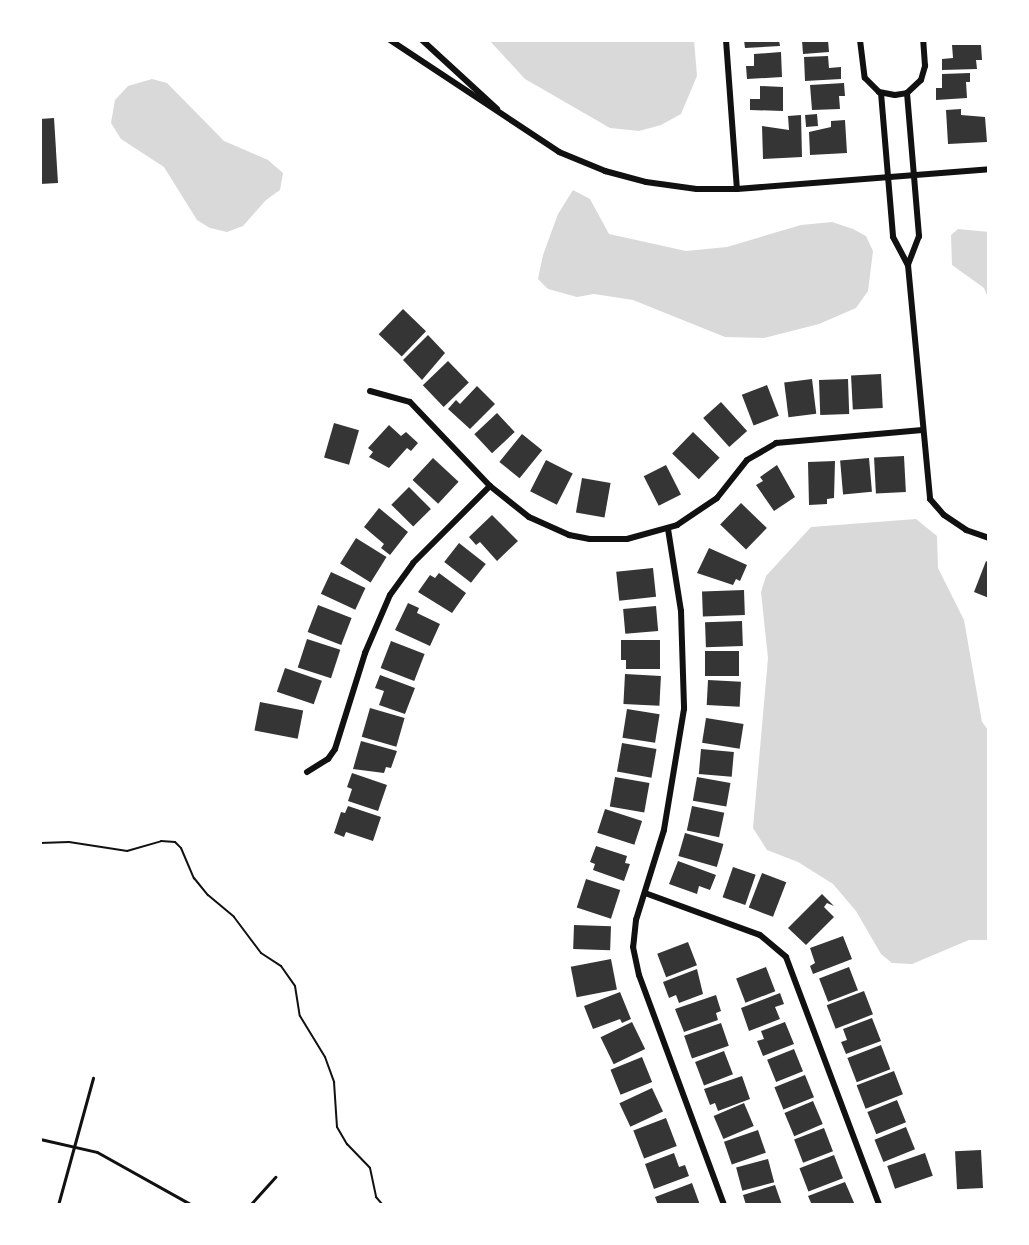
<!DOCTYPE html>
<style>
body{margin:0}
#map{position:relative;width:1029px;height:1245px;overflow:hidden;background:#fff;font-family:"Public Sans",sans-serif}
div>[style]{position:absolute}
.water>*{inset:0;background:#d9d9d9}
.building>*{inset:0;background:#353535;transform-origin:0 0}
.path>*{height:2px;margin:-1px;padding:0 1px;transform-origin:1px;border-radius:1px;background:#111}
.service>*{height:3px;margin:-1.5px;padding:0 1.5px;transform-origin:1.5px;border-radius:1.5px;background:#111}
.minor>*{height:6px;margin:-3px;padding:0 3px;transform-origin:3px;border-radius:3px;background:#111}
span{translate:-50% -50%;white-space:nowrap;text-align:center;line-height:1.15;-webkit-text-stroke:8px #fff;paint-order:stroke}
.frame{position:absolute;inset:0;border:42px solid #fff;pointer-events:none}
</style>
<div id="map">
<div class="water">
<i style="clip-path:polygon(489px 40px,694px 40px,697px 76px,681px 114px,661px 125px,639px 131px,610px 128px,525px 79px)"></i>
<i style="clip-path:polygon(152px 79px,167px 83px,224px 141px,268px 160px,283px 173px,280px 190px,266px 200px,243px 226px,227px 232px,210px 228px,197px 220px,164px 167px,121px 139px,111px 123px,115px 100px,128px 86px)"></i>
<i style="clip-path:polygon(573px 190px,590px 199px,609px 234px,686px 251px,727px 247px,801px 225px,832px 222px,853px 229px,866px 236px,873px 251px,868px 291px,856px 308px,819px 324px,764px 338px,725px 337px,633px 300px,594px 294px,577px 297px,548px 289px,538px 279px,543px 255px,558px 214px)"></i>
<i style="clip-path:polygon(958px 229px,989px 232px,989px 300px,984px 288px,952px 265px,951px 235px)"></i>
<i style="clip-path:polygon(916px 519px,937px 536px,938px 568px,964px 620px,982px 722px,989px 731px,989px 940px,969px 940px,912px 964px,892px 963px,881px 954px,856px 911px,833px 884px,798px 862px,767px 850px,753px 828px,768px 658px,761px 592px,766px 576px,811px 527px)"></i>
</div>
<div class="building">
<i style="clip-path:polygon(744px 40px,779px 40px,780px 46px,745px 48px)"></i>
<i style="clip-path:polygon(802px 40px,828px 40px,829px 52px,803px 54px)"></i>
<i style="clip-path:polygon(952px 45px,981px 45px,982px 60px,976px 60px,977px 69px,942px 70px,942px 59px,953px 58px)"></i>
<i style="clip-path:polygon(781px 52px,782px 77px,747px 79px,746px 66px,754px 66px,754px 54px)"></i>
<i style="clip-path:polygon(828px 56px,829px 68px,841px 67px,841px 79px,805px 81px,804px 57px)"></i>
<i style="clip-path:polygon(970px 73px,970px 82px,966px 82px,967px 98px,936px 100px,936px 88px,942px 88px,942px 74px)"></i>
<i style="clip-path:polygon(844px 83px,845px 96px,839px 96px,840px 109px,812px 110px,810px 85px)"></i>
<i style="clip-path:polygon(760px 86px,783px 87px,783px 111px,750px 110px,750px 99px,760px 99px)"></i>
<i style="clip-path:polygon(961px 109px,961px 115px,985px 117px,987px 142px,948px 144px,946px 110px)"></i>
<i style="left:817px;top:114px;width:12px;height:12px;rotate:85deg"></i>
<i style="clip-path:polygon(801px 115px,802px 157px,763px 159px,762px 126px,789px 130px,788px 116px)"></i>
<i style="clip-path:polygon(54px 118px,58px 183px,40px 184px,40px 119px)"></i>
<i style="clip-path:polygon(845px 120px,847px 153px,810px 155px,809px 132px,831px 127px,831px 121px)"></i>
<i style="left:403px;top:309px;width:32px;height:35px;rotate:44deg"></i>
<i style="clip-path:polygon(428px 335px,445px 353px,422px 380px,403px 360px)"></i>
<i style="left:448px;top:361px;width:30px;height:35px;rotate:46deg"></i>
<i style="left:881px;top:374px;width:34px;height:30px;rotate:87deg"></i>
<i style="left:812px;top:379px;width:35px;height:28px;rotate:83deg"></i>
<i style="left:848px;top:379px;width:35px;height:29px;rotate:88deg"></i>
<i style="left:767px;top:385px;width:33px;height:27px;rotate:69deg"></i>
<i style="clip-path:polygon(477px 386px,495px 404px,470px 429px,448px 409px,456px 400px,460px 404px)"></i>
<i style="left:721px;top:402px;width:39px;height:24px;rotate:48deg"></i>
<i style="left:497px;top:413px;width:26px;height:31px;rotate:47deg"></i>
<i style="left:334px;top:423px;width:26px;height:36px;rotate:16deg"></i>
<i style="clip-path:polygon(389px 425px,401px 436px,406px 432px,418px 443px,411px 451px,407px 448px,389px 468px,369px 457px,373px 452px,368px 448px)"></i>
<i style="left:693px;top:432px;width:37px;height:30px;rotate:44deg"></i>
<i style="left:522px;top:434px;width:26px;height:36px;rotate:39deg"></i>
<i style="left:904px;top:456px;width:36px;height:30px;rotate:87deg"></i>
<i style="left:433px;top:458px;width:35px;height:30px;rotate:43deg"></i>
<i style="left:869px;top:458px;width:34px;height:29px;rotate:85deg"></i>
<i style="left:546px;top:460px;width:30px;height:35px;rotate:27deg"></i>
<i style="clip-path:polygon(835px 461px,834px 498px,827px 499px,827px 504px,809px 505px,808px 462px)"></i>
<i style="left:666px;top:465px;width:33px;height:25px;rotate:63deg"></i>
<i style="clip-path:polygon(777px 465px,795px 497px,774px 511px,756px 485px,763px 481px,760px 477px)"></i>
<i style="left:582px;top:478px;width:29px;height:35px;rotate:10deg"></i>
<i style="left:409px;top:487px;width:31px;height:25px;rotate:45deg"></i>
<i style="left:741px;top:503px;width:36px;height:30px;rotate:44deg"></i>
<i style="clip-path:polygon(379px 508px,408px 532px,390px 555px,381px 548px,384px 544px,364px 527px)"></i>
<i style="clip-path:polygon(492px 515px,518px 541px,497px 561px,480px 542px,476px 545px,469px 537px)"></i>
<i style="left:356px;top:538px;width:36px;height:30px;rotate:32deg"></i>
<i style="left:459px;top:543px;width:34px;height:24px;rotate:38deg"></i>
<i style="clip-path:polygon(709px 548px,747px 565px,740px 581px,736px 579px,733px 585px,697px 573px)"></i>
<i style="clip-path:polygon(986px 561px,989px 563px,989px 598px,974px 592px)"></i>
<i style="left:653px;top:568px;width:29px;height:37px;rotate:84deg"></i>
<i style="left:331px;top:572px;width:38px;height:24px;rotate:25deg"></i>
<i style="clip-path:polygon(439px 573px,466px 593px,452px 613px,418px 592px,430px 575px,435px 578px)"></i>
<i style="left:744px;top:590px;width:25px;height:42px;rotate:88deg"></i>
<i style="clip-path:polygon(408px 603px,419px 608px,417px 613px,440px 624px,430px 646px,395px 630px)"></i>
<i style="left:318px;top:605px;width:36px;height:29px;rotate:21deg"></i>
<i style="left:656px;top:606px;width:25px;height:33px;rotate:85deg"></i>
<i style="left:742px;top:621px;width:25px;height:37px;rotate:88deg"></i>
<i style="left:307px;top:639px;width:35px;height:30px;rotate:18deg"></i>
<i style="clip-path:polygon(621px 640px,660px 640px,660px 669px,626px 669px,626px 660px,621px 660px)"></i>
<i style="left:391px;top:641px;width:36px;height:29px;rotate:21deg"></i>
<i style="left:705px;top:651px;width:34px;height:25px"></i>
<i style="left:285px;top:668px;width:39px;height:25px;rotate:19deg"></i>
<i style="left:625px;top:674px;width:36px;height:30px;rotate:3deg"></i>
<i style="clip-path:polygon(380px 675px,415px 688px,405px 714px,379px 705px,384px 691px,375px 688px)"></i>
<i style="left:708px;top:680px;width:33px;height:25px;rotate:3deg"></i>
<i style="left:260px;top:702px;width:44px;height:29px;rotate:11deg"></i>
<i style="left:370px;top:708px;width:36px;height:30px;rotate:16deg"></i>
<i style="left:627px;top:709px;width:33px;height:29px;rotate:9deg"></i>
<i style="left:706px;top:718px;width:38px;height:25px;rotate:9deg"></i>
<i style="clip-path:polygon(361px 741px,397px 751px,391px 768px,386px 767px,384px 773px,353px 769px)"></i>
<i style="left:622px;top:743px;width:35px;height:29px;rotate:10deg"></i>
<i style="left:701px;top:749px;width:33px;height:25px;rotate:5deg"></i>
<i style="clip-path:polygon(352px 773px,387px 785px,378px 811px,348px 801px,352px 789px,347px 787px)"></i>
<i style="left:615px;top:777px;width:35px;height:30px;rotate:10deg"></i>
<i style="left:697px;top:777px;width:34px;height:24px;rotate:10deg"></i>
<i style="clip-path:polygon(348px 806px,381px 817px,373px 841px,346px 832px,344px 837px,334px 833px,341px 812px,345px 813px)"></i>
<i style="left:692px;top:806px;width:33px;height:25px;rotate:12deg"></i>
<i style="left:605px;top:809px;width:39px;height:25px;rotate:18deg"></i>
<i style="left:685px;top:833px;width:40px;height:24px;rotate:16deg"></i>
<i style="clip-path:polygon(596px 846px,627px 856px,625px 863px,630px 864px,624px 881px,593px 870px,595px 864px,590px 862px)"></i>
<i style="clip-path:polygon(678px 861px,716px 875px,710px 890px,699px 886px,697px 894px,669px 884px)"></i>
<i style="left:733px;top:867px;width:24px;height:32px;rotate:19deg"></i>
<i style="left:762px;top:873px;width:26px;height:37px;rotate:21deg"></i>
<i style="left:586px;top:879px;width:36px;height:30px;rotate:18deg"></i>
<i style="clip-path:polygon(822px 894px,834px 906px,827px 903px,824px 907px,834px 917px,806px 945px,788px 928px)"></i>
<i style="left:574px;top:925px;width:37px;height:24px;rotate:2deg"></i>
<i style="clip-path:polygon(843px 936px,852px 959px,813px 974px,810px 966px,815px 963px,810px 948px)"></i>
<i style="left:688px;top:942px;width:25px;height:33px;rotate:69deg"></i>
<i style="left:611px;top:959px;width:31px;height:41px;rotate:79deg"></i>
<i style="left:766px;top:967px;width:26px;height:32px;rotate:69deg"></i>
<i style="left:849px;top:967px;width:25px;height:32px;rotate:69deg"></i>
<i style="clip-path:polygon(697px 969px,703px 994px,679px 1003px,676px 995px,669px 998px,663px 982px)"></i>
<i style="left:864px;top:991px;width:25px;height:40px;rotate:69deg"></i>
<i style="clip-path:polygon(620px 992px,631px 1019px,622px 1023px,620px 1019px,593px 1029px,584px 1006px)"></i>
<i style="clip-path:polygon(780px 993px,784px 1004px,775px 1007px,780px 1019px,749px 1031px,741px 1008px)"></i>
<i style="clip-path:polygon(716px 995px,721px 1011px,716px 1013px,718px 1020px,684px 1032px,675px 1009px)"></i>
<i style="clip-path:polygon(872px 1018px,881px 1041px,846px 1054px,841px 1042px,847px 1040px,843px 1029px)"></i>
<i style="left:632px;top:1022px;width:30px;height:35px;rotate:64deg"></i>
<i style="clip-path:polygon(785px 1022px,794px 1044px,763px 1056px,757px 1041px,764px 1039px,761px 1031px)"></i>
<i style="left:721px;top:1023px;width:24px;height:39px;rotate:71deg"></i>
<i style="left:881px;top:1045px;width:26px;height:36px;rotate:69deg"></i>
<i style="left:794px;top:1049px;width:24px;height:29px;rotate:68deg"></i>
<i style="left:724px;top:1051px;width:25px;height:31px;rotate:69deg"></i>
<i style="left:642px;top:1057px;width:27px;height:34px;rotate:68deg"></i>
<i style="left:894px;top:1071px;width:25px;height:40px;rotate:69deg"></i>
<i style="left:805px;top:1075px;width:24px;height:33px;rotate:68deg"></i>
<i style="clip-path:polygon(742px 1076px,750px 1099px,718px 1111px,715px 1103px,710px 1105px,704px 1089px)"></i>
<i style="left:652px;top:1088px;width:26px;height:36px;rotate:65deg"></i>
<i style="left:897px;top:1100px;width:24px;height:32px;rotate:68deg"></i>
<i style="left:813px;top:1101px;width:25px;height:31px;rotate:67deg"></i>
<i style="left:744px;top:1103px;width:25px;height:33px;rotate:67deg"></i>
<i style="left:666px;top:1118px;width:30px;height:35px;rotate:69deg"></i>
<i style="left:906px;top:1127px;width:24px;height:34px;rotate:68deg"></i>
<i style="left:824px;top:1128px;width:25px;height:32px;rotate:69deg"></i>
<i style="left:758px;top:1130px;width:24px;height:36px;rotate:71deg"></i>
<i style="left:981px;top:1150px;width:38px;height:26px;rotate:87deg"></i>
<i style="clip-path:polygon(674px 1153px,679px 1167px,685px 1165px,689px 1176px,654px 1189px,645px 1164px)"></i>
<i style="left:925px;top:1153px;width:24px;height:40px;rotate:71deg"></i>
<i style="left:834px;top:1155px;width:25px;height:37px;rotate:69deg"></i>
<i style="left:768px;top:1159px;width:24px;height:33px;rotate:75deg"></i>
<i style="clip-path:polygon(845px 1182px,855px 1205px,812px 1205px,808px 1196px)"></i>
<i style="clip-path:polygon(692px 1183px,700px 1205px,658px 1205px,655px 1197px)"></i>
<i style="clip-path:polygon(775px 1185px,782px 1205px,746px 1205px,743px 1195px)"></i>
</div>
<div class="path">
<i style="left:40px;top:843px;width:29px;rotate:-2deg"></i>
<i style="left:69px;top:842px;width:59px;rotate:8.8deg"></i>
<i style="left:127px;top:851px;width:35px;rotate:-16deg"></i>
<i style="left:161px;top:841px;width:14px;rotate:4deg"></i>
<i style="left:175px;top:842px;width:8px;rotate:45deg"></i>
<i style="left:181px;top:848px;width:33px;rotate:67deg"></i>
<i style="left:194px;top:878px;width:22px;rotate:51deg"></i>
<i style="left:208px;top:895px;width:34px;rotate:40deg"></i>
<i style="left:234px;top:917px;width:45px;rotate:53.1deg"></i>
<i style="left:261px;top:953px;width:24px;rotate:33deg"></i>
<i style="left:281px;top:966px;width:24px;rotate:55deg"></i>
<i style="left:295px;top:986px;width:30px;rotate:81deg"></i>
<i style="left:300px;top:1016px;width:48px;rotate:58.6deg"></i>
<i style="left:325px;top:1057px;width:27px;rotate:70deg"></i>
<i style="left:334px;top:1082px;width:45px;rotate:86.2deg"></i>
<i style="left:337px;top:1127px;width:20px;rotate:60deg"></i>
<i style="left:347px;top:1144px;width:33px;rotate:46deg"></i>
<i style="left:370px;top:1168px;width:30px;rotate:78deg"></i>
<i style="left:376px;top:1197px;width:11px;rotate:49deg"></i>
</div>
<div class="service">
<i style="left:40px;top:1139px;width:58px;rotate:12.8deg"></i>
<i style="left:97px;top:1152px;width:109px;rotate:29.2deg"></i>
<i style="left:58px;top:1205px;width:132px;rotate:-74.6deg"></i>
<i style="left:250px;top:1205px;width:38px;rotate:-48deg"></i>
</div>
<div class="minor">
<i style="left:390px;top:40px;width:203px;rotate:33.5deg"></i>
<i style="left:559px;top:152px;width:50px;rotate:22.4deg"></i>
<i style="left:605px;top:171px;width:42px;rotate:15deg"></i>
<i style="left:646px;top:182px;width:51px;rotate:7.8deg"></i>
<i style="left:697px;top:189px;width:40px"></i>
<i style="left:737px;top:189px;width:253px;rotate:-4.5deg"></i>
<i style="left:422px;top:40px;width:102px;rotate:42.6deg"></i>
<i style="left:726px;top:40px;width:149px;rotate:85.8deg"></i>
<i style="left:860px;top:40px;width:38px;rotate:83deg"></i>
<i style="left:865px;top:78px;width:20px;rotate:45deg"></i>
<i style="left:879px;top:92px;width:16px;rotate:11deg"></i>
<i style="left:895px;top:95px;width:12px;rotate:-9deg"></i>
<i style="left:907px;top:93px;width:19px;rotate:-43deg"></i>
<i style="left:921px;top:80px;width:15px;rotate:-74deg"></i>
<i style="left:925px;top:66px;width:26px;rotate:-94deg"></i>
<i style="left:881px;top:93px;width:144px;rotate:85.2deg"></i>
<i style="left:893px;top:237px;width:32px;rotate:62deg"></i>
<i style="left:908px;top:265px;width:235px;rotate:84.6deg"></i>
<i style="left:930px;top:499px;width:21px;rotate:49deg"></i>
<i style="left:944px;top:515px;width:27px;rotate:34deg"></i>
<i style="left:966px;top:530px;width:24px;rotate:19deg"></i>
<i style="left:907px;top:93px;width:144px;rotate:85.2deg"></i>
<i style="left:919px;top:236px;width:31px;rotate:111deg"></i>
<i style="left:370px;top:391px;width:41px;rotate:15.4deg"></i>
<i style="left:410px;top:402px;width:116px;rotate:46.4deg"></i>
<i style="left:490px;top:486px;width:50px;rotate:38.5deg"></i>
<i style="left:529px;top:517px;width:44px;rotate:24.2deg"></i>
<i style="left:569px;top:535px;width:21px;rotate:11deg"></i>
<i style="left:590px;top:539px;width:37px"></i>
<i style="left:627px;top:539px;width:52px;rotate:-15.6deg"></i>
<i style="left:677px;top:525px;width:48px;rotate:-34deg"></i>
<i style="left:717px;top:498px;width:48px;rotate:-51.7deg"></i>
<i style="left:747px;top:460px;width:34px;rotate:-30deg"></i>
<i style="left:776px;top:443px;width:147px;rotate:-5.1deg"></i>
<i style="left:668px;top:529px;width:83px;rotate:81deg"></i>
<i style="left:681px;top:611px;width:98px;rotate:88.2deg"></i>
<i style="left:684px;top:709px;width:123px;rotate:99.4deg"></i>
<i style="left:664px;top:830px;width:94px;rotate:107.3deg"></i>
<i style="left:636px;top:920px;width:27px;rotate:96deg"></i>
<i style="left:633px;top:947px;width:29px;rotate:78deg"></i>
<i style="left:639px;top:975px;width:245px;rotate:69.7deg"></i>
<i style="left:307px;top:772px;width:25px;rotate:-32deg"></i>
<i style="left:328px;top:759px;width:12px;rotate:-55deg"></i>
<i style="left:335px;top:749px;width:101px;rotate:-72.6deg"></i>
<i style="left:365px;top:653px;width:63px;rotate:-66.7deg"></i>
<i style="left:390px;top:595px;width:39px;rotate:-54deg"></i>
<i style="left:413px;top:563px;width:109px;rotate:-45deg"></i>
<i style="left:645px;top:893px;width:122px;rotate:20.1deg"></i>
<i style="left:760px;top:935px;width:34px;rotate:40deg"></i>
<i style="left:786px;top:957px;width:265px;rotate:69.4deg"></i>
</div>
<div class="frame"></div>
</div>
